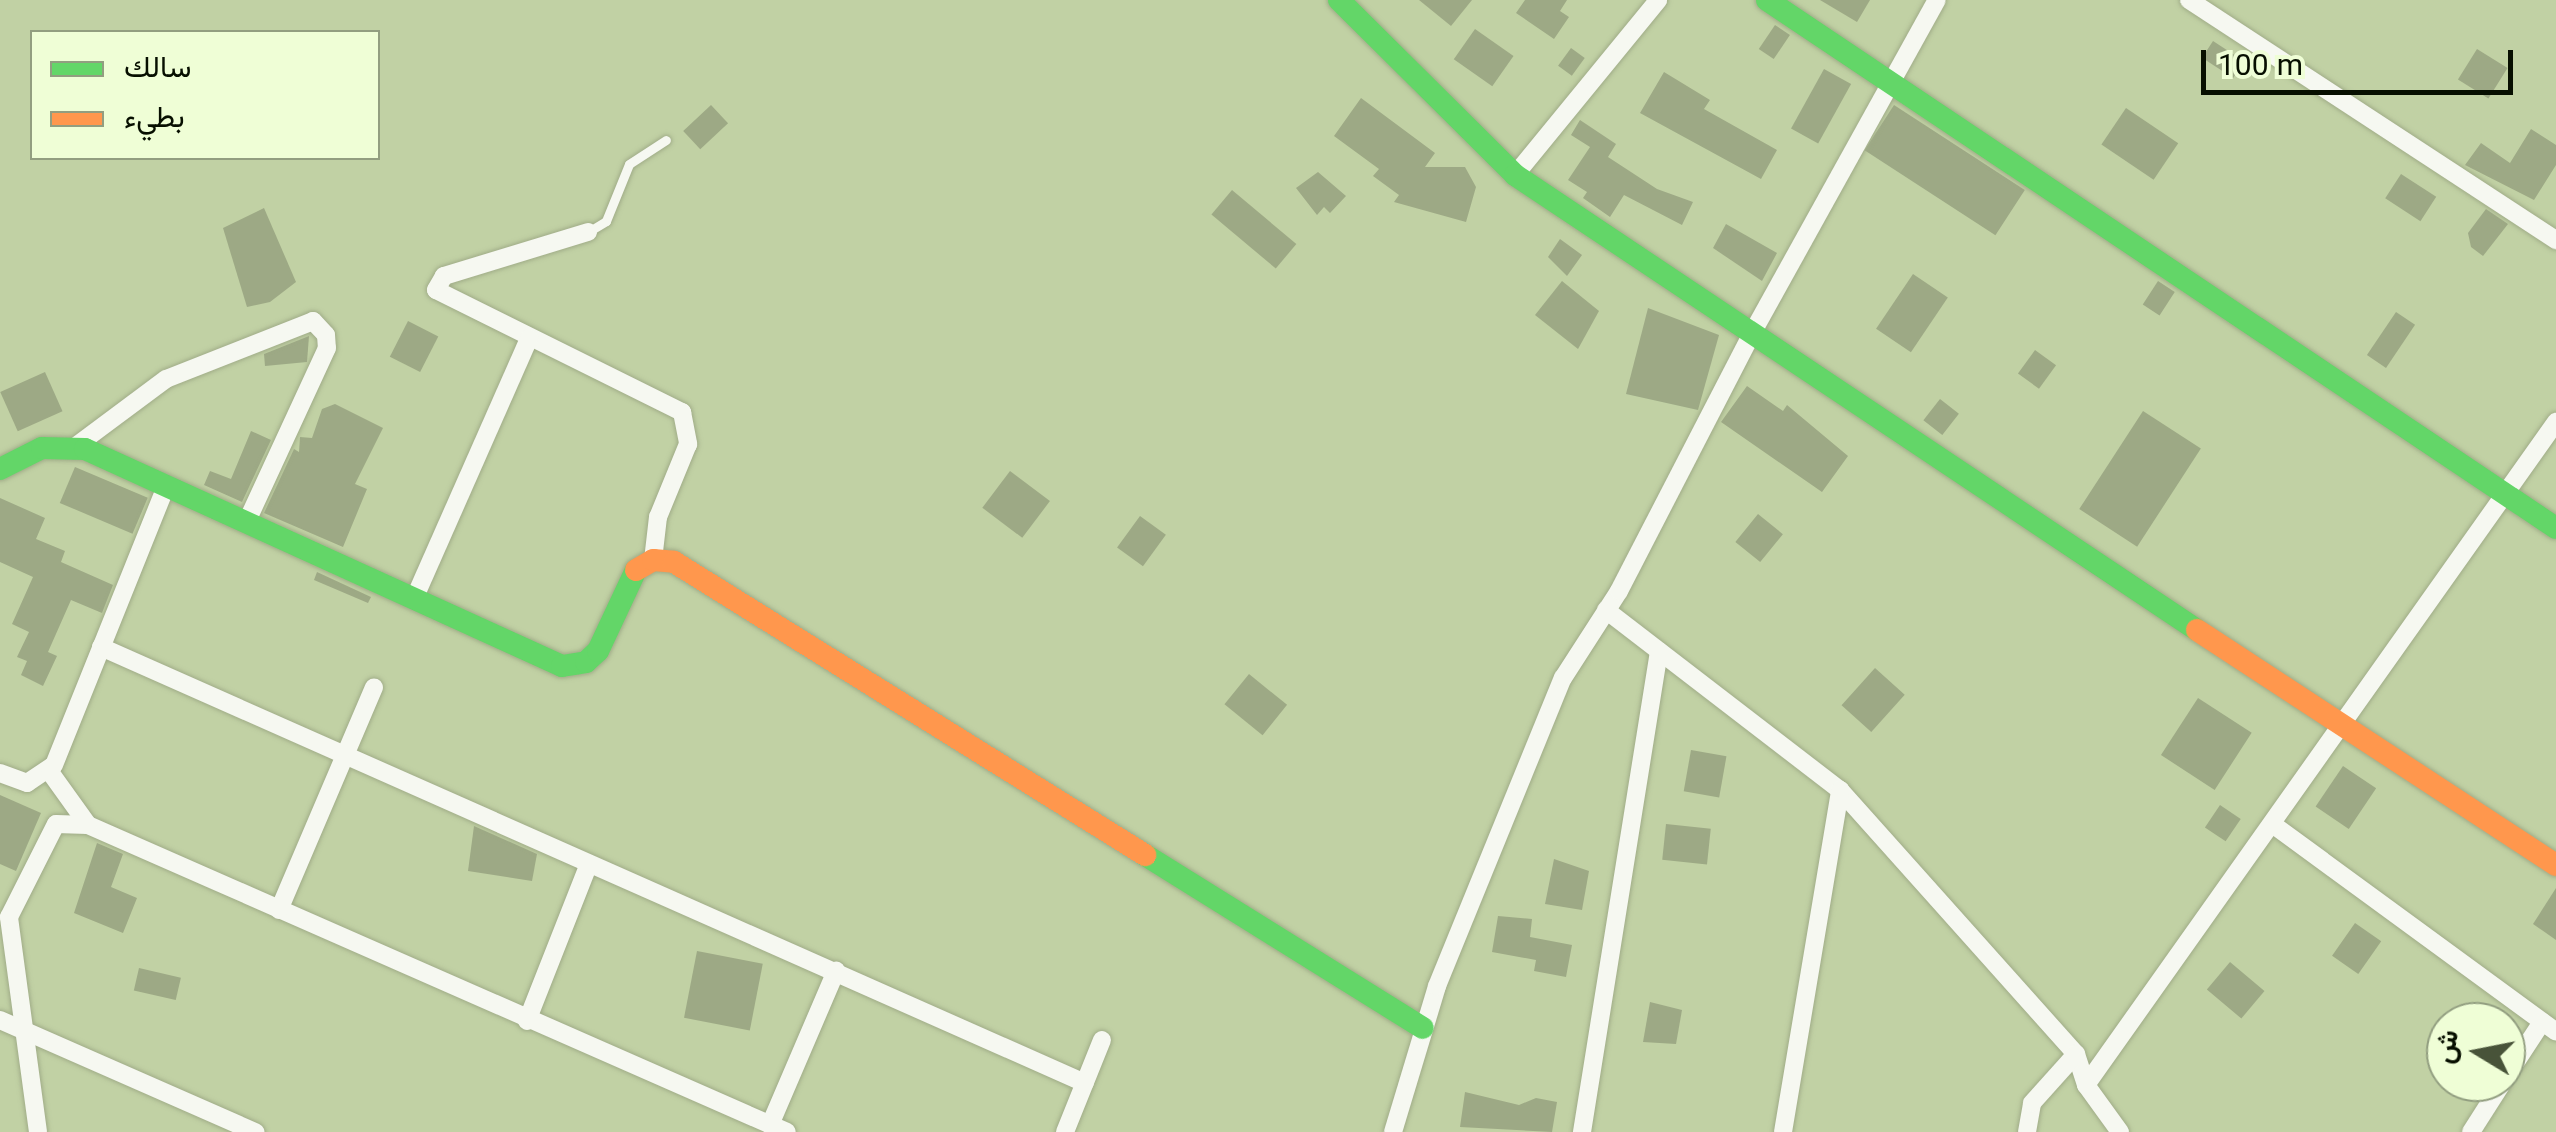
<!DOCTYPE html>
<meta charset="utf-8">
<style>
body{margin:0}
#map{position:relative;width:2556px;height:1132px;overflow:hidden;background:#c1d1a4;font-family:Georgia,Vazirmatn,serif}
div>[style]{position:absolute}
.building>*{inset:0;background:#9da985;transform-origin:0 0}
.roads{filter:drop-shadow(0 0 2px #a0ac88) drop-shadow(0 0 2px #a0ac88)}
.lane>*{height:9px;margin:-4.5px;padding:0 4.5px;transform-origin:4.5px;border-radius:4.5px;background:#f6f8f1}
.street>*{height:18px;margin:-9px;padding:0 9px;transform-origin:9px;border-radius:9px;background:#f6f8f1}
.fast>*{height:22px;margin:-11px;padding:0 11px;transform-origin:11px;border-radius:11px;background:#63d668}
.slow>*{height:22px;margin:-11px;padding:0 11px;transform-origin:11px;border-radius:11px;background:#ff974d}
span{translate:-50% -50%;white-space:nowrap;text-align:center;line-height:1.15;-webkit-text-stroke:9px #effed6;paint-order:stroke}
.legend{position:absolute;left:30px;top:30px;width:350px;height:130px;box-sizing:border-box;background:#effed6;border:2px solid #929e80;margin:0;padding:12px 18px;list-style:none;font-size:30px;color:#070f00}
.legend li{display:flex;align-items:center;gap:20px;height:50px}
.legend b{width:50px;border:2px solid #929e80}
.north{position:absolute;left:2426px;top:1002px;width:100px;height:100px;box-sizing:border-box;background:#effed6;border:2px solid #929e80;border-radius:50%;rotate:280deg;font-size:28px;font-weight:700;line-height:40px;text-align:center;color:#070f00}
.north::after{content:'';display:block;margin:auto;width:35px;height:45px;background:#485339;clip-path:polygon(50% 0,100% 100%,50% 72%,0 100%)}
.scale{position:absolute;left:2201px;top:50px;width:312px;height:45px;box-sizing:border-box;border:5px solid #070f00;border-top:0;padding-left:12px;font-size:30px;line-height:35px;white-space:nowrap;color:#070f00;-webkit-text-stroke:8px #effed6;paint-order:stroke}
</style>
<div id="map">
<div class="building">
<i style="clip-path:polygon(1419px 0,1472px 0,1451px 26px)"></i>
<i style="clip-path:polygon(1525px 0,1567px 0,1560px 11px,1569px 17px,1554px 39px,1516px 13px)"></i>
<i style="clip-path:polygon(1820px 0,1870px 0,1857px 22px)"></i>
<i style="left:1775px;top:25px;width:18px;height:29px;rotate:34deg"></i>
<i style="left:1475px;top:29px;width:47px;height:37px;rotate:35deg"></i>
<i style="left:2213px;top:41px;width:37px;height:20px;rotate:33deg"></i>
<i style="left:1571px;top:48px;width:17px;height:22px;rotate:36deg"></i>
<i style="left:2477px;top:49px;width:36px;height:36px;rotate:32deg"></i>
<i style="left:1824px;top:69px;width:31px;height:68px;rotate:29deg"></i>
<i style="clip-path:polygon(1664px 72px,1710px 100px,1704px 109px,1777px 150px,1761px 179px,1640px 113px)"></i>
<i style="clip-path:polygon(1361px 98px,1435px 153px,1425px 167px,1465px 167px,1476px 187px,1466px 222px,1394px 202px,1399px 195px,1373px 176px,1379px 169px,1334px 136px)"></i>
<i style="left:711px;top:105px;width:25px;height:38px;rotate:47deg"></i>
<i style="left:1894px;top:105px;width:156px;height:54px;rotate:33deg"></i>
<i style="left:2126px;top:108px;width:63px;height:44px;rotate:34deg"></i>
<i style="clip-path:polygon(1580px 120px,1616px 144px,1608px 157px,1657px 189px,1693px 202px,1682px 225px,1624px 195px,1610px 217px,1583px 198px,1587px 192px,1568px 180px,1590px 147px,1571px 135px)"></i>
<i style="clip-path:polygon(2531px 129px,2556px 145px,2556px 165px,2534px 200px,2465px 165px,2481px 143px,2510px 163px)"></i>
<i style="clip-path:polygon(1318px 172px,1346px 196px,1330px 213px,1324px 207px,1317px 215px,1296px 188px)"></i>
<i style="left:2401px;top:174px;width:42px;height:29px;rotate:33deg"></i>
<i style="left:1232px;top:190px;width:84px;height:32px;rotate:40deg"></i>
<i style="clip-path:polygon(264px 208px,296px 282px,270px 302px,247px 307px,223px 228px)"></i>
<i style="clip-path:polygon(2486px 209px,2508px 224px,2483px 256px,2471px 247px,2468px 233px)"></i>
<i style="clip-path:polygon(1726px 224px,1777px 253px,1762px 281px,1713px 248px)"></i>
<i style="clip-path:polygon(1560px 239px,1582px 255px,1567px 276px,1548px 257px)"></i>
<i style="left:1913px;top:274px;width:42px;height:66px;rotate:34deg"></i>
<i style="clip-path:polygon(1562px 281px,1599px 311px,1578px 349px,1535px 315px)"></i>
<i style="left:2158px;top:281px;width:20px;height:28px;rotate:33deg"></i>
<i style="clip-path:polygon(1648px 308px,1719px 335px,1698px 410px,1626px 394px)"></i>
<i style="left:2396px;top:312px;width:23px;height:52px;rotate:34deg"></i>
<i style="left:408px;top:321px;width:34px;height:40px;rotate:27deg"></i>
<i style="clip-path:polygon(309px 336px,307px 362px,265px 366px,264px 354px)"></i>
<i style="left:2035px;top:350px;width:26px;height:29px;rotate:36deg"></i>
<i style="left:45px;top:372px;width:43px;height:49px;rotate:66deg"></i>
<i style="clip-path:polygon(1747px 386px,1783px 411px,1787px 405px,1848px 456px,1822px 492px,1721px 422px)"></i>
<i style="left:1940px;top:399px;width:24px;height:27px;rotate:38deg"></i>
<i style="clip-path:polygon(335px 404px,383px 428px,355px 484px,367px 489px,343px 547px,264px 513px,294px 449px,299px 452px,300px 437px,312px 438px,322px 409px)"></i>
<i style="left:2143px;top:411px;width:69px;height:117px;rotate:33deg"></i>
<i style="clip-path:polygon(251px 431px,271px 440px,242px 502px,204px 485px,210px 471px,231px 479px)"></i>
<i style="left:75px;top:467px;width:79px;height:39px;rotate:23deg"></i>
<i style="left:1010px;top:471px;width:50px;height:46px;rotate:37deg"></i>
<i style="clip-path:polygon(0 498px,45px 518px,36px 539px,65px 551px,61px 562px,113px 585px,102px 613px,71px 600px,48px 652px,57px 656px,43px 686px,21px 675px,27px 661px,17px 657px,29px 632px,12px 624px,33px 577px,0 562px)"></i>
<i style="left:1758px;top:514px;width:32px;height:36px;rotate:39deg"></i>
<i style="left:1140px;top:516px;width:32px;height:39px;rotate:36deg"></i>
<i style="clip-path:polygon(317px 572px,371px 597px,368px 603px,314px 580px)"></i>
<i style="left:1875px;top:668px;width:40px;height:50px;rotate:42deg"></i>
<i style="left:1249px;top:674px;width:49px;height:39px;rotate:39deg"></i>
<i style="left:2198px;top:698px;width:64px;height:68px;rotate:33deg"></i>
<i style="left:1691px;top:750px;width:36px;height:42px;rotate:10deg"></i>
<i style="left:2343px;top:766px;width:40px;height:49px;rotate:34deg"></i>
<i style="clip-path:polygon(0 795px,41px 813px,16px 871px,0 864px)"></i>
<i style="left:2220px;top:805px;width:25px;height:27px;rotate:34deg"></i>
<i style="left:1666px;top:824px;width:45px;height:36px;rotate:6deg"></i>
<i style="clip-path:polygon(474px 826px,537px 854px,532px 881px,468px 871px)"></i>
<i style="clip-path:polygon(97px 843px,123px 854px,111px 887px,137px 898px,123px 933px,74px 913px)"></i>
<i style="clip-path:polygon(1554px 859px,1589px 871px,1582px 910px,1545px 904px)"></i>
<i style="clip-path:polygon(2556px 888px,2556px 940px,2533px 924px)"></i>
<i style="clip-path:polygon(1498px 916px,1532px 919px,1530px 937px,1572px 945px,1566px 977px,1534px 971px,1536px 960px,1492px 952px)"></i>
<i style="left:2355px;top:923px;width:32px;height:40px;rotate:35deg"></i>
<i style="left:697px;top:951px;width:67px;height:68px;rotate:11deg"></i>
<i style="left:2230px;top:962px;width:45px;height:36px;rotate:40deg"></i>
<i style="left:139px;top:968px;width:43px;height:23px;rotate:13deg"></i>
<i style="clip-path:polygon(1650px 1002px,1682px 1010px,1676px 1044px,1643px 1042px)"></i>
<i style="clip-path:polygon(1465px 1092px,1519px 1105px,1536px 1098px,1557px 1102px,1552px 1132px,1460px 1127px)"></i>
</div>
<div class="roads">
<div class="lane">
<i style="left:588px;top:232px;width:21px;rotate:-31deg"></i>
<i style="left:606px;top:221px;width:61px;rotate:-68deg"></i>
<i style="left:629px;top:164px;width:44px;rotate:-33deg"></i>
</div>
<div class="street">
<i style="left:2189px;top:0;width:439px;rotate:33.2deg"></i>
<i style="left:1515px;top:175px;width:226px;rotate:-50.7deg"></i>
<i style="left:588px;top:232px;width:151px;rotate:163deg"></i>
<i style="left:444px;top:276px;width:16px;rotate:120deg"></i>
<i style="left:436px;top:290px;width:275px;rotate:26.4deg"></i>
<i style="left:682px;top:412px;width:33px;rotate:79deg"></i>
<i style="left:688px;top:444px;width:79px;rotate:112.3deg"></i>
<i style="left:658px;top:517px;width:43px;rotate:96.6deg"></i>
<i style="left:76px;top:446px;width:112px;rotate:-36.7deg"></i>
<i style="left:166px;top:379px;width:158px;rotate:-21.5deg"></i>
<i style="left:313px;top:321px;width:19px;rotate:47deg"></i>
<i style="left:326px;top:335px;width:13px;rotate:86deg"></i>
<i style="left:327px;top:348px;width:193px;rotate:114.8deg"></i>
<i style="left:415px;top:597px;width:283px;rotate:-66.2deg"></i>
<i style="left:1606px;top:610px;width:295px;rotate:37.6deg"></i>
<i style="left:1840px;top:790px;width:354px;rotate:48.2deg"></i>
<i style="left:2076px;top:1054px;width:33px;rotate:72deg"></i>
<i style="left:2086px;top:1085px;width:58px;rotate:54.1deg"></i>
<i style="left:101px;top:647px;width:1076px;rotate:23.9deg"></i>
<i style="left:0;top:773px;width:29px;rotate:20deg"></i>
<i style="left:27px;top:783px;width:32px;rotate:-34deg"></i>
<i style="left:54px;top:765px;width:300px;rotate:-68.1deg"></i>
<i style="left:88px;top:825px;width:763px;rotate:23.71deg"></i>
<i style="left:2275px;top:826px;width:348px;rotate:36.2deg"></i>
<i style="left:279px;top:910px;width:242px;rotate:-66.9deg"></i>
<i style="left:0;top:1020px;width:279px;rotate:23.7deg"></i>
<i style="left:527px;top:1021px;width:169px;rotate:-68.5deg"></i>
<i style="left:2506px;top:1077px;width:66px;rotate:-56.8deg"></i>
<i style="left:2086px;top:1085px;width:813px;rotate:-54.67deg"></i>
<i style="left:770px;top:1125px;width:168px;rotate:-66.8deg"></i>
<i style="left:38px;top:1132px;width:217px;rotate:-97.7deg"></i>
<i style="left:9px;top:917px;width:104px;rotate:-63.2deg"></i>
<i style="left:56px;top:824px;width:32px;rotate:2deg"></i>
<i style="left:88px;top:825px;width:65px;rotate:-125.6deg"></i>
<i style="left:1065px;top:1132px;width:99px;rotate:-68.1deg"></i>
<i style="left:1393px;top:1132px;width:152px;rotate:-73.2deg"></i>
<i style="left:1437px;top:986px;width:333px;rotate:-67.8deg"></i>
<i style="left:1563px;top:678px;width:103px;rotate:-57.2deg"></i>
<i style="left:1619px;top:591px;width:286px;rotate:-62.7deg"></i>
<i style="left:1750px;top:337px;width:385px;rotate:-61deg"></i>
<i style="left:1582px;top:1132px;width:487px;rotate:-80.9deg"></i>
<i style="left:1783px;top:1132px;width:347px;rotate:-80.5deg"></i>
<i style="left:2027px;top:1132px;width:29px;rotate:-80deg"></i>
<i style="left:2032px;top:1103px;width:66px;rotate:-48.1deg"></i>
<i style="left:2471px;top:1132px;width:59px;rotate:-57.4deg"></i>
</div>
<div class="fast">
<i style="left:1339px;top:0;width:248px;rotate:44.8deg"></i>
<i style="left:1515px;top:175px;width:820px;rotate:33.71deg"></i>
<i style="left:1767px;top:0;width:949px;rotate:33.79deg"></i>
<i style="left:0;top:469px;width:47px;rotate:-26.6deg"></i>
<i style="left:42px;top:448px;width:43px;rotate:1.3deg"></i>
<i style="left:85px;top:449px;width:524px;rotate:24.46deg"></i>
<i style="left:562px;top:666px;width:24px;rotate:-9deg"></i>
<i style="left:586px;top:662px;width:16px;rotate:-43deg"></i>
<i style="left:598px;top:651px;width:89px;rotate:-64.9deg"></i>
<i style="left:1145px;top:855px;width:327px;rotate:31.9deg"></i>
</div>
<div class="slow">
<i style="left:636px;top:570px;width:20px;rotate:-30deg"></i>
<i style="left:653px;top:560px;width:21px;rotate:5deg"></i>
<i style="left:674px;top:562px;width:555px;rotate:31.88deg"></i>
<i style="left:2197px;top:630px;width:429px;rotate:33.2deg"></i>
</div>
</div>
<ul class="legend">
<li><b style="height:12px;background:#63d668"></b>سالك</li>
<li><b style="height:12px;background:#ff974d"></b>بطيء</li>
</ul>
<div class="north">ش</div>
<div class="scale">100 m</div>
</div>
